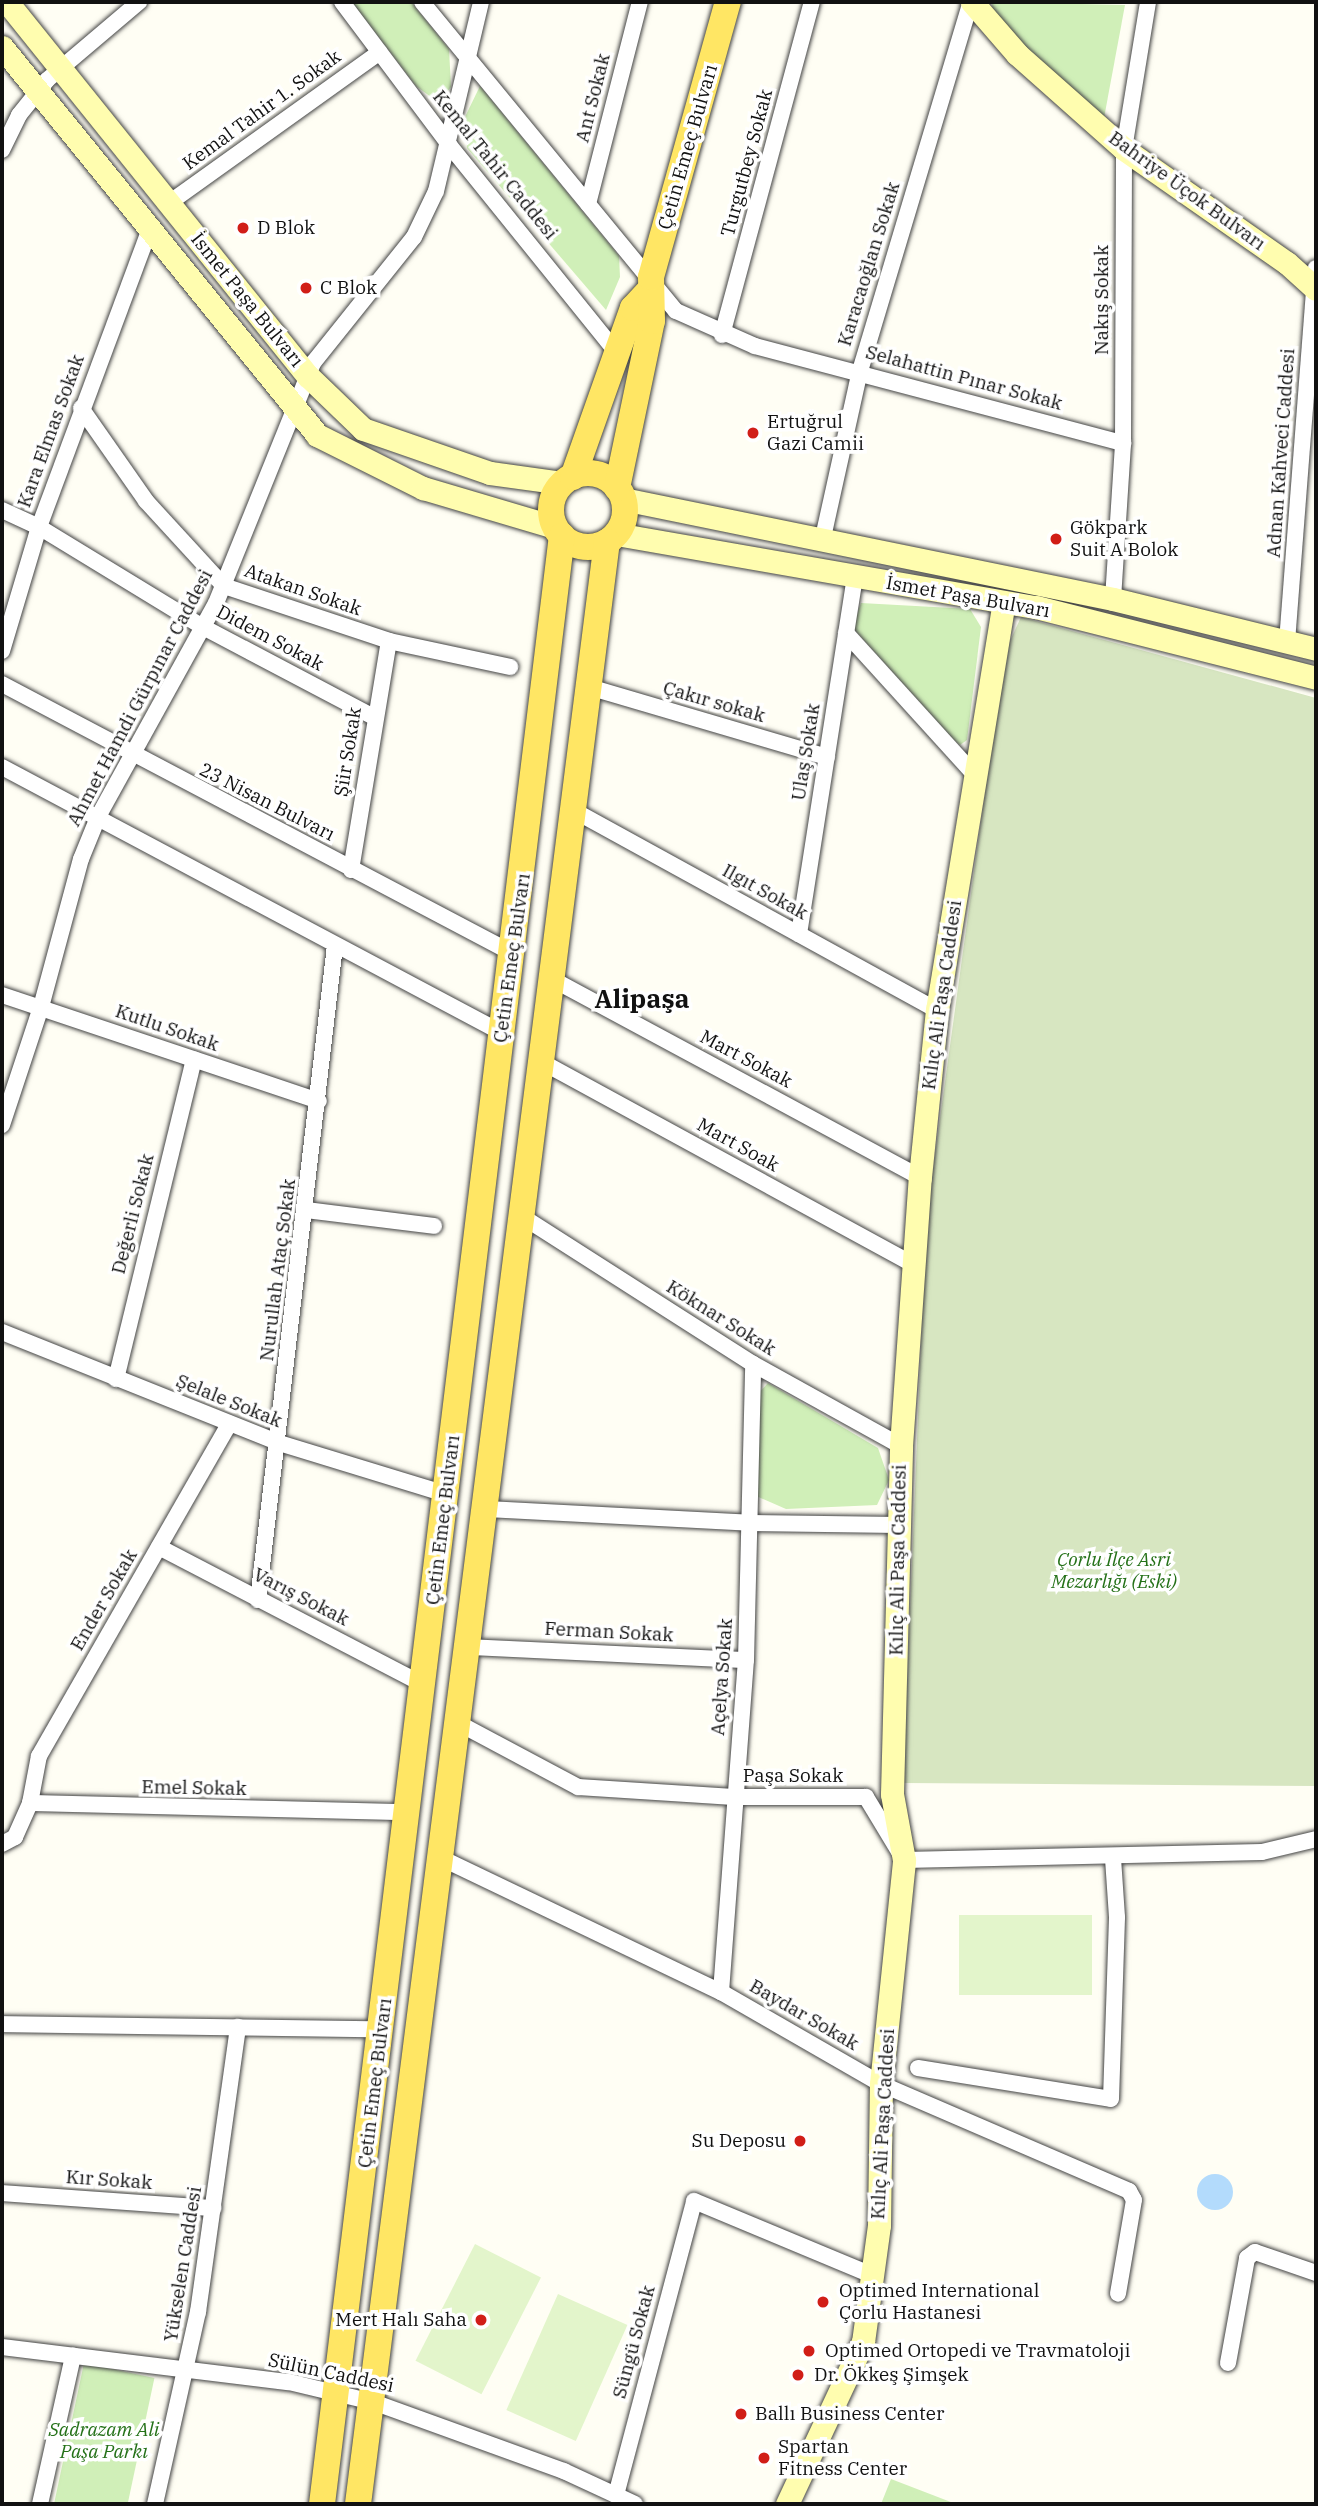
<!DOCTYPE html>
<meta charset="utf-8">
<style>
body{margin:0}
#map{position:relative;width:1318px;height:2506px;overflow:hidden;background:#fffef4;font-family:"IBM Plex Serif",serif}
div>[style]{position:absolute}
.green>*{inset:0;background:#d0efb8;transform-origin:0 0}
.cemetery>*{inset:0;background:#d7e6c1}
.pitch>*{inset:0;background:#e3f5cb;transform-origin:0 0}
.water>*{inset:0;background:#b3dbfc}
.round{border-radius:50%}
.roads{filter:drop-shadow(0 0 2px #444) drop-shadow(0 0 2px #444)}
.street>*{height:16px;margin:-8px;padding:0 8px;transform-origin:8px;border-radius:8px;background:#fff}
.secondary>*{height:23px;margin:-11.5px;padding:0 11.5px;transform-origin:11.5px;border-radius:11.5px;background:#fffdaf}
.primary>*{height:26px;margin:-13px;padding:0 13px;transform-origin:13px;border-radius:13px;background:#ffe664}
.primary>.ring{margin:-13px;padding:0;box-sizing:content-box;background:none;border:26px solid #ffe664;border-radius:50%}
.dots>*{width:19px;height:19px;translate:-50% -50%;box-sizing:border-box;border:4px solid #fff;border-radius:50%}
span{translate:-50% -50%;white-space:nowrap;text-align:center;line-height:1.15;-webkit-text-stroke:7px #fff;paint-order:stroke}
.street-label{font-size:19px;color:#111}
.poi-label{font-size:19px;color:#111}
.left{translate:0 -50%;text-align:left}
.right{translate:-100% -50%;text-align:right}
.park-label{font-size:19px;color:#247118;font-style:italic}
.district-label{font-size:26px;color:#111;font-weight:700}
.frame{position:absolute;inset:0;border:4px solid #111;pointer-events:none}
</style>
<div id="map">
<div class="green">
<i style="clip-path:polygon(352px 2px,411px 2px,449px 49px,451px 87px,439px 103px,416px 86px)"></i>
<i style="clip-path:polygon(992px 2px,1125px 5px,1104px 118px,993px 19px)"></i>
<i style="clip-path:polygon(480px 86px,619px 256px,620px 277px,606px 310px,467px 148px,464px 119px)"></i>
<i style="clip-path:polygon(861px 603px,970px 609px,981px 627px,967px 740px,960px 745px,953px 739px,852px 627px)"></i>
<i style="clip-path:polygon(768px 1383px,878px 1448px,889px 1480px,877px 1505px,786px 1509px,754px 1495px,756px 1396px)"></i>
<i style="left:84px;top:2363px;width:72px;height:144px;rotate:12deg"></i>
<i style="clip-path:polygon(891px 2479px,956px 2504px,881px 2504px)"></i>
</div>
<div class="cemetery">
<i style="clip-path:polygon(1021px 617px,1316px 698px,1316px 1786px,903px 1783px,926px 1220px,1004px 654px)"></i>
</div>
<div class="pitch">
<i style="left:1092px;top:1915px;width:80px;height:133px;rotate:90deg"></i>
<i style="left:475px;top:2244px;width:74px;height:131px;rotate:27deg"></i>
<i style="left:558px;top:2294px;width:76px;height:127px;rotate:24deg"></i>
</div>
<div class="water">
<i class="round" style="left:1197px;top:2174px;width:36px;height:36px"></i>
</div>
<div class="roads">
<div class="street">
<i style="left:342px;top:2px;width:180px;rotate:53.1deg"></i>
<i style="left:450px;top:146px;width:266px;rotate:51.1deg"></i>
<i style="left:422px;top:2px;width:400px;rotate:50.6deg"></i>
<i style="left:676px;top:311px;width:86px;rotate:23.9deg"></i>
<i style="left:755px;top:346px;width:381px;rotate:14.8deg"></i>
<i style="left:2px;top:150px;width:39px;rotate:-64deg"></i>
<i style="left:19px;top:115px;width:45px;rotate:-51.3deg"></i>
<i style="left:47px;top:80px;width:121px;rotate:-40.3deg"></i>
<i style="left:169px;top:203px;width:259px;rotate:-35.6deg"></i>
<i style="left:588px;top:204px;width:209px;rotate:-75.6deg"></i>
<i style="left:722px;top:335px;width:345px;rotate:-74.9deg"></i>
<i style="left:81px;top:408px;width:113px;rotate:55deg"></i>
<i style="left:146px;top:501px;width:115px;rotate:47.5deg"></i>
<i style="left:224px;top:586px;width:174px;rotate:18.4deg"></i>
<i style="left:389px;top:641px;width:124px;rotate:12.1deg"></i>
<i style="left:2px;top:510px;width:41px;rotate:24.7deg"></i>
<i style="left:39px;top:527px;width:192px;rotate:31.4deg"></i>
<i style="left:203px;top:627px;width:193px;rotate:27.8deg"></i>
<i style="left:822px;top:542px;width:175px;rotate:-77.5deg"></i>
<i style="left:860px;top:371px;width:385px;rotate:-73.3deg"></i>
<i style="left:1113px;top:599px;width:156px;rotate:-86.3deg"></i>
<i style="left:1123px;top:443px;width:294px;rotate:-89.8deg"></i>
<i style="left:1124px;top:149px;width:149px;rotate:-80.7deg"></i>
<i style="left:846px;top:633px;width:190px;rotate:47.8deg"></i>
<i style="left:1287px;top:642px;width:375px;rotate:-85.6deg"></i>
<i style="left:2px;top:651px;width:129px;rotate:-73.4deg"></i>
<i style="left:39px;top:527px;width:319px;rotate:-69.6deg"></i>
<i style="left:2px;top:684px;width:579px;rotate:27.8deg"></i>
<i style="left:589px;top:687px;width:248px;rotate:16.4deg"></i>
<i style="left:2px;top:767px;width:566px;rotate:28.01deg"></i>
<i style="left:573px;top:810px;width:415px;rotate:28.8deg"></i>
<i style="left:351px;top:870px;width:232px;rotate:-80.6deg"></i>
<i style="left:799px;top:934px;width:361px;rotate:-81.1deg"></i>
<i style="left:552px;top:979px;width:418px;rotate:28.3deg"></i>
<i style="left:2px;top:995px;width:334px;rotate:18.5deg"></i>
<i style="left:542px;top:1062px;width:424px;rotate:28.6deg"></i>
<i style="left:2px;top:1125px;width:124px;rotate:-71.7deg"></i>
<i style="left:41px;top:1007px;width:153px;rotate:-74.9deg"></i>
<i style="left:81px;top:859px;width:48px;rotate:-67.8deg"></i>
<i style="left:99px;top:815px;width:242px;rotate:-61.1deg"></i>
<i style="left:216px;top:603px;width:259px;rotate:-68deg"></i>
<i style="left:313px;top:363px;width:161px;rotate:-51.3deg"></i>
<i style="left:414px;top:237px;width:51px;rotate:-64.4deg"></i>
<i style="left:436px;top:191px;width:194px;rotate:-76.6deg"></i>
<i style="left:306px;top:1210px;width:129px;rotate:7.1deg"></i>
<i style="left:523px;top:1217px;width:273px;rotate:32.6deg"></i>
<i style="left:753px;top:1364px;width:169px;rotate:29deg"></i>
<i style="left:2px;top:1332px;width:298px;rotate:21.8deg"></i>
<i style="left:279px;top:1443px;width:175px;rotate:17deg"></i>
<i style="left:116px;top:1379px;width:329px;rotate:-76.3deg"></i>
<i style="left:487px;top:1509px;width:263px;rotate:3deg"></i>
<i style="left:750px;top:1523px;width:149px;rotate:0.8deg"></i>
<i style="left:159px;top:1547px;width:299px;rotate:27.5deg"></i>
<i style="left:258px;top:1600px;width:659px;rotate:-83.29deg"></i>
<i style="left:469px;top:1647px;width:277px;rotate:2.7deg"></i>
<i style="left:460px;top:1724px;width:134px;rotate:28.1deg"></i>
<i style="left:578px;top:1787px;width:156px;rotate:3.7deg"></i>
<i style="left:734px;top:1797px;width:132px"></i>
<i style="left:866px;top:1797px;width:74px;rotate:58.9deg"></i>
<i style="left:904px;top:1860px;width:358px;rotate:-1.3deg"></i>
<i style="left:1262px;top:1852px;width:56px;rotate:-13.5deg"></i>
<i style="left:30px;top:1803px;width:48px;rotate:-79.2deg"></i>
<i style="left:39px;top:1756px;width:383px;rotate:-60.2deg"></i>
<i style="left:2px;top:1844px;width:15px;rotate:-28deg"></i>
<i style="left:15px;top:1837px;width:37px;rotate:-66deg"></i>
<i style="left:30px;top:1803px;width:379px;rotate:1.4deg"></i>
<i style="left:443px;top:1859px;width:308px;rotate:25.6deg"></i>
<i style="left:721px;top:1992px;width:185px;rotate:29.9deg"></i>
<i style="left:881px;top:2084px;width:270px;rotate:23.3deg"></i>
<i style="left:1129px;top:2191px;width:10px;rotate:61deg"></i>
<i style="left:1134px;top:2200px;width:95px;rotate:99.7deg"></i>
<i style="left:721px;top:1992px;width:333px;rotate:-85.7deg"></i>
<i style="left:746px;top:1660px;width:296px;rotate:-88.6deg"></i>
<i style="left:2px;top:2024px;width:380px;rotate:0.8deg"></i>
<i style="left:918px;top:2068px;width:195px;rotate:9.1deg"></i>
<i style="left:1111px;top:2099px;width:182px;rotate:-88.1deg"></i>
<i style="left:1117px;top:1917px;width:59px;rotate:-93.9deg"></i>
<i style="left:2px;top:2193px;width:212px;rotate:4.1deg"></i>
<i style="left:2px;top:2347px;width:289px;rotate:7deg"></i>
<i style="left:289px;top:2382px;width:86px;rotate:13.4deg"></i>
<i style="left:373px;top:2402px;width:203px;rotate:19.9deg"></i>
<i style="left:564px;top:2471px;width:78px;rotate:24.9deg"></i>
<i style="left:1228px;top:2363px;width:107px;rotate:-79.7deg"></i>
<i style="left:1247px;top:2258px;width:10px;rotate:-37deg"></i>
<i style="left:1255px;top:2252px;width:65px;rotate:19deg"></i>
<i style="left:616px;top:2495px;width:304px;rotate:-75.1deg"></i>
<i style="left:694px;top:2201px;width:193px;rotate:22.6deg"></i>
<i style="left:40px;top:2504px;width:152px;rotate:-77.4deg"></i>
<i style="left:155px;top:2504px;width:197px;rotate:-77.4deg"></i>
<i style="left:198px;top:2312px;width:288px;rotate:-82deg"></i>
</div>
<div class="secondary">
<i style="left:7px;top:2px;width:480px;rotate:51.2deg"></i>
<i style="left:308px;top:376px;width:76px;rotate:43.9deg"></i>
<i style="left:363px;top:429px;width:134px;rotate:19.1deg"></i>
<i style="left:490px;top:473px;width:74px;rotate:7.8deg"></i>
<i style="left:972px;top:2px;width:69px;rotate:49.1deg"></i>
<i style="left:1017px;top:54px;width:143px;rotate:41.6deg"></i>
<i style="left:1124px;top:149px;width:199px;rotate:35deg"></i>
<i style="left:1287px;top:263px;width:39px;rotate:42deg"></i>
<i style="left:2px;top:47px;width:500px;rotate:50.9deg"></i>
<i style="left:317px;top:435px;width:119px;rotate:26.6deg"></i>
<i style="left:423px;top:488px;width:138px;rotate:16.5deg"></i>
<i style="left:623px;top:499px;width:500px;rotate:11.53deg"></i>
<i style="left:1113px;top:599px;width:209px;rotate:13.8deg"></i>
<i style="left:616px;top:534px;width:426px;rotate:9.9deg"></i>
<i style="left:1036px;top:607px;width:289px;rotate:14.2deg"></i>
<i style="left:787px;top:2504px;width:179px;rotate:-64.9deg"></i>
<i style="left:863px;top:2342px;width:118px;rotate:-82.2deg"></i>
<i style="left:879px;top:2225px;width:141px;rotate:-89.2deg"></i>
<i style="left:881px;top:2084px;width:225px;rotate:-84.1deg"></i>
<i style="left:904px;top:1860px;width:67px;rotate:-100.3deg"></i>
<i style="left:892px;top:1794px;width:348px;rotate:-88.5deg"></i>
<i style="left:901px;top:1446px;width:270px;rotate:-86deg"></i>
<i style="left:920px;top:1177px;width:168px;rotate:-84.2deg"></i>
<i style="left:937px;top:1010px;width:413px;rotate:-80.7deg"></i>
</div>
<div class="primary">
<i class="ring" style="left:551px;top:473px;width:48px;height:48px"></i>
<i style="left:573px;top:477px;width:179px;rotate:-70.5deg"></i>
<i style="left:633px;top:308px;width:22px;rotate:-47deg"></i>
<i style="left:617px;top:488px;width:171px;rotate:-78.2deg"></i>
<i style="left:652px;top:321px;width:44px;rotate:-91.3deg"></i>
<i style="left:651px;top:277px;width:286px;rotate:-74.4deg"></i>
<i style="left:322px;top:2504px;width:1983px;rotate:-83.05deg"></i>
<i style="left:358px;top:2504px;width:1978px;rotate:-82.77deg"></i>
</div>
</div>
<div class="dots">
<i style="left:243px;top:228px;background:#d11e18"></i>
<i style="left:306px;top:288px;background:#d11e18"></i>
<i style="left:753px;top:433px;background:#d11e18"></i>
<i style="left:1056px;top:539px;background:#d11e18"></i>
<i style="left:800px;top:2141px;background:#d11e18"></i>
<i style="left:823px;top:2302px;background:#d11e18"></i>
<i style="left:481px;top:2320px;background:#d11e18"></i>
<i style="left:809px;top:2351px;background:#d11e18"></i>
<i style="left:798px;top:2375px;background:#d11e18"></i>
<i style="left:741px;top:2414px;background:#d11e18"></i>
<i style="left:764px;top:2458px;background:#d11e18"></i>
</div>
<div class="street-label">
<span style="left:593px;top:98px;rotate:-76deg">Ant Sokak</span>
<span style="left:262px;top:110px;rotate:-36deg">Kemal Tahir 1. Sokak</span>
<span style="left:688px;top:147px;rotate:-74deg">Çetin Emeç Bulvarı</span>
<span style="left:747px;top:163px;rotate:-75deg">Turgutbey Sokak</span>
<span style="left:495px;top:165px;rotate:51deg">Kemal Tahir Caddesi</span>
<span style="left:1187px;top:191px;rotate:36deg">Bahriye Üçok Bulvarı</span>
<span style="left:869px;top:264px;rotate:-73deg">Karacaoğlan Sokak</span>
<span style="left:247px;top:300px;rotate:51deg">İsmet Paşa Bulvarı</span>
<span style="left:1102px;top:300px;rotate:-90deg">Nakış Sokak</span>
<span style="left:964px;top:378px;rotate:15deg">Selahattin Pınar Sokak</span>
<span style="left:51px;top:431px;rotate:-70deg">Kara Elmas Sokak</span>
<span style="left:1281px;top:453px;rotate:-86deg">Adnan Kahveci Caddesi</span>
<span style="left:303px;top:590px;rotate:19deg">Atakan Sokak</span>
<span style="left:968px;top:597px;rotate:10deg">İsmet Paşa Bulvarı</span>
<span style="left:270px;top:638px;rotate:28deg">Didem Sokak</span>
<span style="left:140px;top:698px;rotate:-62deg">Ahmet Hamdi Gürpınar Caddesi</span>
<span style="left:714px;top:702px;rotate:16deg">Çakır sokak</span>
<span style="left:348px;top:752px;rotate:-81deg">Şiir Sokak</span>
<span style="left:806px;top:752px;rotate:-81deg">Ulaş Sokak</span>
<span style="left:267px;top:802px;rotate:27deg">23 Nisan Bulvarı</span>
<span style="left:765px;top:892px;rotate:29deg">Ilgıt Sokak</span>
<span style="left:512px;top:958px;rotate:-82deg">Çetin Emeç Bulvarı</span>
<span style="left:942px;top:995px;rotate:-82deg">Kılıç Ali Paşa Caddesi</span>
<span style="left:167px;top:1028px;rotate:19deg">Kutlu Sokak</span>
<span style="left:746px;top:1059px;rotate:28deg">Mart Sokak</span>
<span style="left:738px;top:1145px;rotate:29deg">Mart Soak</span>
<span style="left:133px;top:1214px;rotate:-76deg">Değerli Sokak</span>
<span style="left:278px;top:1270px;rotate:-83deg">Nurullah Ataç Sokak</span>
<span style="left:721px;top:1318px;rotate:32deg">Köknar Sokak</span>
<span style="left:229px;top:1401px;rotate:22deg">Şelale Sokak</span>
<span style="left:443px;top:1520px;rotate:-83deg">Çetin Emeç Bulvarı</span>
<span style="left:898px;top:1560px;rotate:-89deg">Kılıç Ali Paşa Caddesi</span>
<span style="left:301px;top:1597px;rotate:27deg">Varış Sokak</span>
<span style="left:104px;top:1600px;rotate:-60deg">Ender Sokak</span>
<span style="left:609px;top:1632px;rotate:3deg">Ferman Sokak</span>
<span style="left:722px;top:1677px;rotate:-86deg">Açelya Sokak</span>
<span style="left:793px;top:1776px">Paşa Sokak</span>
<span style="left:194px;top:1788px;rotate:1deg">Emel Sokak</span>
<span style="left:804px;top:2015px;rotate:30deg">Baydar Sokak</span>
<span style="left:375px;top:2083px;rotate:-83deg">Çetin Emeç Bulvarı</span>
<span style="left:883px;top:2124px;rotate:-87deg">Kılıç Ali Paşa Caddesi</span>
<span style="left:109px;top:2180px;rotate:4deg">Kır Sokak</span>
<span style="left:183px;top:2264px;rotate:-81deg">Yükselen Caddesi</span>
<span style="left:634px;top:2342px;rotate:-75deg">Süngü Sokak</span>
<span style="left:331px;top:2373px;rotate:12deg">Sülün Caddesi</span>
</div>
<div class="poi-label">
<span class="left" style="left:257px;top:228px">D Blok</span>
<span class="left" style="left:320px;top:288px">C Blok</span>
<span class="left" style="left:767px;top:433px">Ertuğrul<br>Gazi Camii</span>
<span class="left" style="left:1070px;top:539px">Gökpark<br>Suit A Bolok</span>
<span class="right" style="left:786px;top:2141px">Su Deposu</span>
<span class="left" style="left:839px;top:2302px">Optimed International<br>Çorlu Hastanesi</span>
<span class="right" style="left:467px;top:2320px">Mert Halı Saha</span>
<span class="left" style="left:825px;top:2351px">Optimed Ortopedi ve Travmatoloji</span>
<span class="left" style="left:814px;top:2375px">Dr. Ökkeş Şimşek</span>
<span class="left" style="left:755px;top:2414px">Ballı Business Center</span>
<span class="left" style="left:778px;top:2458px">Spartan<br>Fitness Center</span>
</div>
<div class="park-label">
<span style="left:1114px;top:1571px">Çorlu İlçe Asri<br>Mezarlığı (Eski)</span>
<span style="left:104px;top:2441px">Sadrazam Ali<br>Paşa Parkı</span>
</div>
<div class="district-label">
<span style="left:642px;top:999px">Alipaşa</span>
</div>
<div class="frame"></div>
</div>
